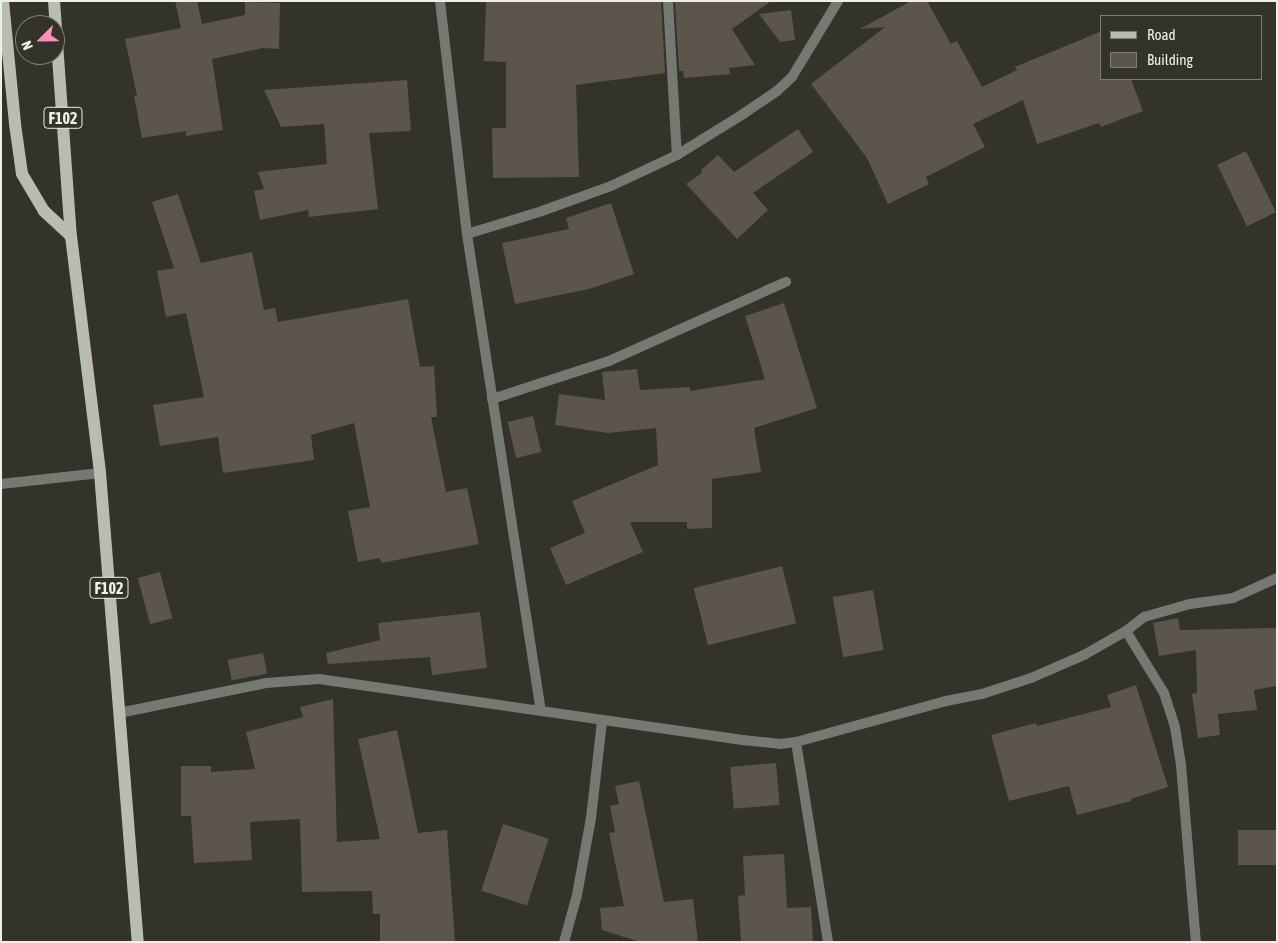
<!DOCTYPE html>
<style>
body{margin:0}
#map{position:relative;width:1278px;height:943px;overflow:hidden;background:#333329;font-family:"Asap Condensed",sans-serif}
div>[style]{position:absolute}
.building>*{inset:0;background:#5b554b;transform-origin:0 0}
.street>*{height:10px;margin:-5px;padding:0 5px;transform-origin:5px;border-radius:5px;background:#767873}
.primary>*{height:12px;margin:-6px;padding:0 6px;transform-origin:6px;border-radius:6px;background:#b8bdb3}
span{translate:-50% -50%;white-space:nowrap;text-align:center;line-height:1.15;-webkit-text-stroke:5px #333329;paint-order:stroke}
.shield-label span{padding:1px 4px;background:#333329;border:1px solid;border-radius:4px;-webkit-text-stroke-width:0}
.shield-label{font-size:16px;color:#efefe8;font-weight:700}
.frame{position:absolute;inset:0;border:2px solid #efefe8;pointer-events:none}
.legend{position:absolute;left:1100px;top:15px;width:162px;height:65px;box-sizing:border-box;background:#333329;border:1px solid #7e7e75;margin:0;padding:6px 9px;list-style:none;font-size:15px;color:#efefe8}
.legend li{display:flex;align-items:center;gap:10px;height:25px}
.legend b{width:25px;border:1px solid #7e7e75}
.north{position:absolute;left:15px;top:15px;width:50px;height:50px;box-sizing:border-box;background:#333329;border:1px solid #7e7e75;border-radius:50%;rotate:247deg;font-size:14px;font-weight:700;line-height:20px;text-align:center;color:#efefe8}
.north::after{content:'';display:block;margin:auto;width:18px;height:22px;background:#fc8fc1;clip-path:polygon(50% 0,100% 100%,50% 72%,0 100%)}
</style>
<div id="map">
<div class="building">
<i style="clip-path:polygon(175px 1px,197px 1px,202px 24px,245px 15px,245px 2px,280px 3px,279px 49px,263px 48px,212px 59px,223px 130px,186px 136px,186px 131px,142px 138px,134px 96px,137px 96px,125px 39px,181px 28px)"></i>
<i style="clip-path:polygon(486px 1px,661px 1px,665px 73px,576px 85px,579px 177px,493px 178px,492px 128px,506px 128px,506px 62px,484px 61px)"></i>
<i style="clip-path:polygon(675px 1px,771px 1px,732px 29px,755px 65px,729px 68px,730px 74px,684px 78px,683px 71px,679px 71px)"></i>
<i style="clip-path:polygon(911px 1px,927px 1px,951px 44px,957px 41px,982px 87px,1017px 70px,1015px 67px,1102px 31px,1102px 79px,1131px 79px,1143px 111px,1101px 127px,1099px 123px,1037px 144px,1023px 100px,973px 124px,985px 147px,926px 177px,929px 184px,888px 204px,867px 158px,811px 84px,885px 27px,860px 29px)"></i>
<i style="clip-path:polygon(791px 10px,795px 40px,780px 42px,759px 14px)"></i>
<i style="clip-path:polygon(407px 80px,411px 131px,369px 133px,378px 209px,309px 217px,308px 210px,260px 220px,254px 191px,264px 189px,258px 172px,327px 164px,324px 124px,281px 127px,264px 90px)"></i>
<i style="clip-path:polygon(798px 129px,813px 152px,753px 193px,768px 210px,737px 239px,686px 184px,702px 173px,701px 170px,718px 155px,734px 172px)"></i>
<i style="left:1246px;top:151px;width:68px;height:32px;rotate:64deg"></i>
<i style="clip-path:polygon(178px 194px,201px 263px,252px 252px,264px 310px,275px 308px,278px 322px,408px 299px,420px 367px,434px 366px,437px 417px,431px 417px,446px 492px,467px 488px,479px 544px,381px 563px,380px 558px,358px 562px,348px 511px,370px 507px,354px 423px,311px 435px,314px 460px,223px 473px,218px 437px,160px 446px,153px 405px,204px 397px,186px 313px,166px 317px,157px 271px,174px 268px,152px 202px)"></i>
<i style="clip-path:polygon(611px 203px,634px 274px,589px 289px,515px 304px,502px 243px,569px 229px,566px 218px)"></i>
<i style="clip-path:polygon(784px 303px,817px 408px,754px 428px,761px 472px,712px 479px,712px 528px,687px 529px,687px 522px,630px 522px,643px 552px,566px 585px,550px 548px,585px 533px,572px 501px,658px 465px,656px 428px,608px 433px,555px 425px,559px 394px,605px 400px,602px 372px,637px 369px,640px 390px,690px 387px,690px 391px,765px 379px,745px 316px)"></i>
<i style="left:533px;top:416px;width:37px;height:26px;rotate:77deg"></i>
<i style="left:782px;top:566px;width:59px;height:91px;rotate:76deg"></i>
<i style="left:160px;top:572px;width:48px;height:23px;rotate:75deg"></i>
<i style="left:873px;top:590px;width:61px;height:41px;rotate:80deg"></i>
<i style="clip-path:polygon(480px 612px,487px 668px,432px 675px,430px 657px,328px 664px,326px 653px,380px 640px,378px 623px)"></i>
<i style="clip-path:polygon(1178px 618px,1180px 630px,1277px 628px,1277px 686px,1254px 690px,1257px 710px,1218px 714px,1220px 735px,1198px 738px,1192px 694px,1197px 693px,1196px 650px,1159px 656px,1153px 623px)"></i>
<i style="left:263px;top:653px;width:21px;height:36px;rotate:79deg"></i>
<i style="clip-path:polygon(1136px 685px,1168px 787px,1131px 799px,1131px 801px,1077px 815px,1069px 786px,1009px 801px,991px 735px,1036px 723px,1037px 726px,1111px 707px,1107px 695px)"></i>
<i style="clip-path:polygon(333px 699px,337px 842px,380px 839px,358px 739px,397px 730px,418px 833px,447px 830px,455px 942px,380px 942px,380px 914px,373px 914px,372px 891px,302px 892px,300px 819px,250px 822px,252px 860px,194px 863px,191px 816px,181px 816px,181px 766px,211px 766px,211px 772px,255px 769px,246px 732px,303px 717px,300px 707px)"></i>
<i style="left:776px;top:763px;width:42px;height:46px;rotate:85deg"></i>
<i style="clip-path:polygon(639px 781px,664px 902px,693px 899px,698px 942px,640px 942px,602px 930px,600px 908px,624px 906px,609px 833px,615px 832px,610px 806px,619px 804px,615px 786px)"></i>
<i style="left:503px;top:824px;width:48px;height:70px;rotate:18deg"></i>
<i style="left:1277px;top:830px;width:35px;height:39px;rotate:90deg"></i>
<i style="clip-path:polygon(784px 854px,787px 908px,811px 907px,813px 942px,741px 942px,738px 896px,745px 895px,743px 856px)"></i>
</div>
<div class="street">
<i style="left:440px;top:1px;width:235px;rotate:83.4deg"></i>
<i style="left:467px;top:234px;width:482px;rotate:81.2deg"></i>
<i style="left:668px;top:1px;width:154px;rotate:86.7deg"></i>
<i style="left:467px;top:234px;width:78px;rotate:-17deg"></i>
<i style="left:542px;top:211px;width:73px;rotate:-19.9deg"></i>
<i style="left:611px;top:186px;width:73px;rotate:-25.2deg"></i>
<i style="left:677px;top:155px;width:78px;rotate:-31.8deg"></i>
<i style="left:743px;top:114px;width:41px;rotate:-34.1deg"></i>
<i style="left:777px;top:91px;width:21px;rotate:-43deg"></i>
<i style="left:792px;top:77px;width:89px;rotate:-58.8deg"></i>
<i style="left:492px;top:399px;width:123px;rotate:-18deg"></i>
<i style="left:609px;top:361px;width:194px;rotate:-24.1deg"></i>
<i style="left:1px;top:484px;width:100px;rotate:-6.3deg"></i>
<i style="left:1126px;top:631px;width:73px;rotate:58.5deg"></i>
<i style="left:1164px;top:693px;width:36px;rotate:72deg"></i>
<i style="left:1175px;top:727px;width:38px;rotate:81deg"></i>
<i style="left:1181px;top:765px;width:178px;rotate:85.2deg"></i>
<i style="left:119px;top:713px;width:150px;rotate:-11.5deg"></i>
<i style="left:266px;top:683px;width:53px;rotate:-4.3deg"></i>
<i style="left:319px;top:679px;width:428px;rotate:8.2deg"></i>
<i style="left:743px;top:740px;width:37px;rotate:6deg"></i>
<i style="left:780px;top:744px;width:16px;rotate:-7deg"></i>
<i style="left:796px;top:742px;width:156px;rotate:-15.3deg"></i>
<i style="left:946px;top:701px;width:37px;rotate:-11deg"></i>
<i style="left:982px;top:694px;width:52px;rotate:-18.1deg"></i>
<i style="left:1031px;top:678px;width:58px;rotate:-23.5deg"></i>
<i style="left:1084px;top:655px;width:48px;rotate:-29.7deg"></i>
<i style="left:1126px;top:631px;width:23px;rotate:-38deg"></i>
<i style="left:1144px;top:617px;width:48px;rotate:-15.8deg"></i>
<i style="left:1190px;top:604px;width:43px;rotate:-7.9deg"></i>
<i style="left:1233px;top:598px;width:48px;rotate:-24.4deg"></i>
<i style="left:796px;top:742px;width:203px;rotate:80.9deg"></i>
<i style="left:564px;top:942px;width:49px;rotate:-74.5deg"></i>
<i style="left:577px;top:895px;width:78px;rotate:-79.7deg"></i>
<i style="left:591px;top:818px;width:98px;rotate:-83.5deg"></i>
</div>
<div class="primary">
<i style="left:3px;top:1px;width:124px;rotate:84.4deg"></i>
<i style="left:15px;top:124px;width:50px;rotate:82deg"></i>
<i style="left:22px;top:174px;width:43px;rotate:59.3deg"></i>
<i style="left:44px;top:211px;width:37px;rotate:43deg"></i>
<i style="left:54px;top:1px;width:236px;rotate:85.9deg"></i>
<i style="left:71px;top:236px;width:239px;rotate:83deg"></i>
<i style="left:100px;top:473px;width:471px;rotate:85.4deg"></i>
</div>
<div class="shield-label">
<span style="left:63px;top:118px">F102</span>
<span style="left:109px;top:588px">F102</span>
</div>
<div class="frame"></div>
<ul class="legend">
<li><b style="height:6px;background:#b8bdb3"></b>Road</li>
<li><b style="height:14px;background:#5b554b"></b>Building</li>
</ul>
<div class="north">N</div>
</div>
